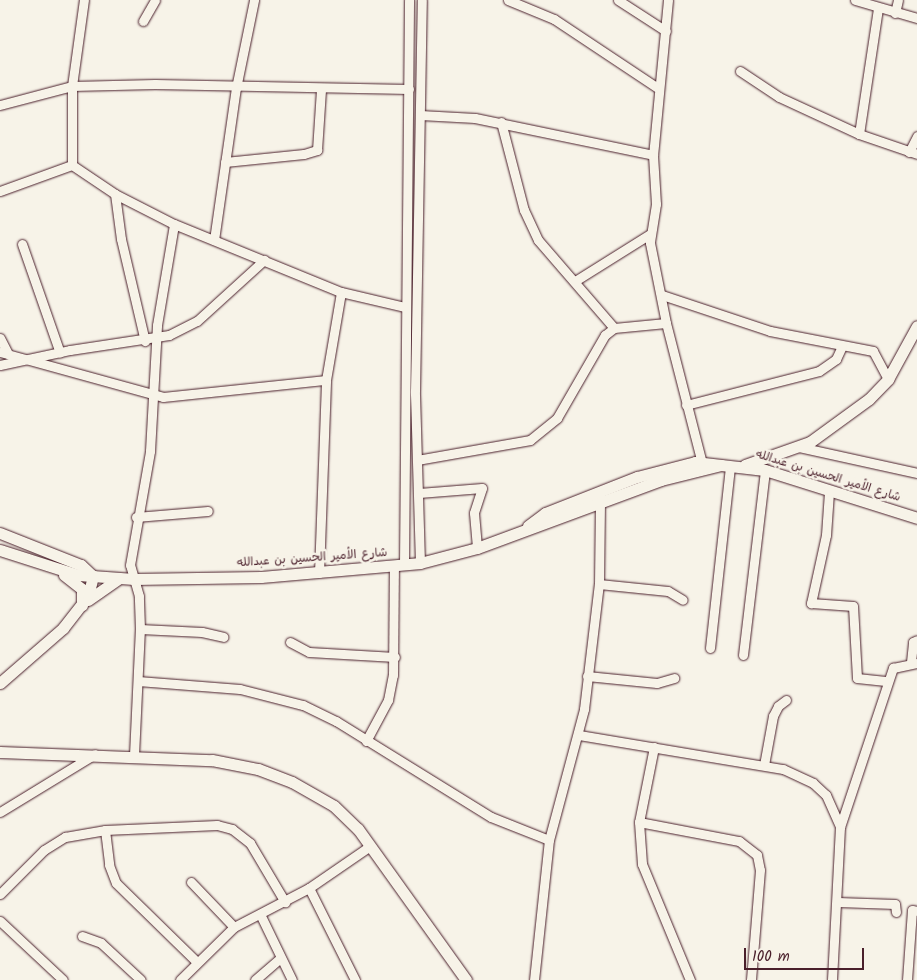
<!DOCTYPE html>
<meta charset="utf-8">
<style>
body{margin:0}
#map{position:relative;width:917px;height:980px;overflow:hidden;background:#f7f3e8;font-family:Kalam,"Playpen Sans Arabic",sans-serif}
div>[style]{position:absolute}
.roads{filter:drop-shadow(0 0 1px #4a1f2b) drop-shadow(0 0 1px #4a1f2b)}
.minor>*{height:9px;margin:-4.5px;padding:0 4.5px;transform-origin:4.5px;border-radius:4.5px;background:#f7f3e8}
.tertiary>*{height:11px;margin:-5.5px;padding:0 5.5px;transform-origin:5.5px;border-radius:5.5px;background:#f7f3e8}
span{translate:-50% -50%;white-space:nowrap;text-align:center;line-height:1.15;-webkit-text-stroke:5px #f7f3e8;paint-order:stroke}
.street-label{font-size:12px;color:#4a1f2b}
.scale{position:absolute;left:744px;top:948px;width:120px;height:22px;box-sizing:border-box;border:2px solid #4a1f2b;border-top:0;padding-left:6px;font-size:15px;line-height:18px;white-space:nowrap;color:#4a1f2b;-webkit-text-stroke:4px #f7f3e8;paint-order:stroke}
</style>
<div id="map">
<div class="roads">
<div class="minor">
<i style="left:508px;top:0;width:50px;rotate:22.4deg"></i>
<i style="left:554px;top:19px;width:125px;rotate:33.6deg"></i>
<i style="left:618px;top:0;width:57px;rotate:32.9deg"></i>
<i style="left:668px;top:0;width:156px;rotate:95.5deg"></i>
<i style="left:653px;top:155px;width:49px;rotate:86.5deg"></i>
<i style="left:656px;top:204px;width:39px;rotate:99deg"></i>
<i style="left:650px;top:243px;width:82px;rotate:78.7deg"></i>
<i style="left:666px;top:323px;width:149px;rotate:75.6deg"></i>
<i style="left:855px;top:0;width:65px;rotate:16.2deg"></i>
<i style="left:895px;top:13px;width:13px;rotate:-77deg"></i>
<i style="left:143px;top:21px;width:24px;rotate:-60deg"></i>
<i style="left:740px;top:71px;width:47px;rotate:33.7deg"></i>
<i style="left:779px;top:97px;width:88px;rotate:24.8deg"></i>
<i style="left:859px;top:134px;width:61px;rotate:19deg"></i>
<i style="left:0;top:105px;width:74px;rotate:-14.8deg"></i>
<i style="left:72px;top:86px;width:87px;rotate:-82.1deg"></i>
<i style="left:420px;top:115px;width:55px;rotate:3.1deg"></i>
<i style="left:475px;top:118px;width:182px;rotate:11.7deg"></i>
<i style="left:501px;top:122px;width:91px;rotate:75.4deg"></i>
<i style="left:524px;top:210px;width:33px;rotate:65deg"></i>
<i style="left:538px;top:240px;width:116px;rotate:49.2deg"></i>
<i style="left:859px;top:134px;width:126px;rotate:-81.4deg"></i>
<i style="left:909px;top:152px;width:18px;rotate:-63deg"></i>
<i style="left:225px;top:162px;width:79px;rotate:-5.8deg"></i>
<i style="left:304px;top:154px;width:14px;rotate:-17deg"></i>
<i style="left:317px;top:150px;width:61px;rotate:-86.2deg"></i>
<i style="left:72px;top:165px;width:79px;rotate:-90deg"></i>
<i style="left:72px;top:86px;width:83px;rotate:-1.4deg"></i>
<i style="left:155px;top:84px;width:254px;rotate:1.1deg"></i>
<i style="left:72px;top:165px;width:52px;rotate:34deg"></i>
<i style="left:115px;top:194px;width:66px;rotate:27deg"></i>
<i style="left:0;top:191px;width:77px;rotate:-19.9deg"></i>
<i style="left:115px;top:194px;width:45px;rotate:82.4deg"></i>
<i style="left:121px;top:239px;width:105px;rotate:76.8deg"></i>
<i style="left:214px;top:240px;width:154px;rotate:-81.8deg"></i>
<i style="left:236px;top:88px;width:90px;rotate:-78.4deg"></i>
<i style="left:22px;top:244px;width:115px;rotate:70.8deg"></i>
<i style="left:575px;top:281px;width:89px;rotate:-32.1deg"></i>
<i style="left:662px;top:295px;width:114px;rotate:18.4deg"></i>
<i style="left:770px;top:331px;width:105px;rotate:11deg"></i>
<i style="left:873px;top:351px;width:32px;rotate:62deg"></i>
<i style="left:0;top:338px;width:18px;rotate:63deg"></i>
<i style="left:0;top:352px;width:169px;rotate:15.4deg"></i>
<i style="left:163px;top:397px;width:164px;rotate:-6deg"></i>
<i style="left:0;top:365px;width:72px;rotate:-12.1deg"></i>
<i style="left:70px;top:350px;width:100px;rotate:-8.6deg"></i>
<i style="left:169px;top:335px;width:31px;rotate:-27deg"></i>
<i style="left:197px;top:321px;width:91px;rotate:-42.3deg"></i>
<i style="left:686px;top:405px;width:137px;rotate:-14.3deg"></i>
<i style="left:819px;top:371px;width:21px;rotate:-35deg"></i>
<i style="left:836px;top:359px;width:14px;rotate:-65deg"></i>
<i style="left:799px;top:447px;width:121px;rotate:12.4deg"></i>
<i style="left:417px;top:460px;width:115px;rotate:-10deg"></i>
<i style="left:530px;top:440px;width:35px;rotate:-39deg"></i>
<i style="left:557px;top:418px;width:96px;rotate:-60deg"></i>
<i style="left:605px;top:335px;width:11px;rotate:-38deg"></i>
<i style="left:614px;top:328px;width:52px;rotate:-5.5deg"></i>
<i style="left:829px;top:492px;width:43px;rotate:94deg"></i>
<i style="left:826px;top:535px;width:70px;rotate:102.4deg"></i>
<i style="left:811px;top:603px;width:42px;rotate:4.1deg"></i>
<i style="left:853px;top:606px;width:72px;rotate:86.8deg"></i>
<i style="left:857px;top:678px;width:31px;rotate:6deg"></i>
<i style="left:419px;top:493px;width:63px;rotate:-4.5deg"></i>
<i style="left:482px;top:488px;width:26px;rotate:108deg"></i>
<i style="left:474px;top:513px;width:35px;rotate:85deg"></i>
<i style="left:136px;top:517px;width:72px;rotate:-4.8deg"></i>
<i style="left:420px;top:563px;width:172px;rotate:-91.7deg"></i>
<i style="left:415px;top:391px;width:391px;rotate:-89deg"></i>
<i style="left:404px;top:565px;width:565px;rotate:-89.49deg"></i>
<i style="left:319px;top:573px;width:193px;rotate:-87.9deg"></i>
<i style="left:326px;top:380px;width:89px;rotate:-80.3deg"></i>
<i style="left:599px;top:584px;width:69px;rotate:5.8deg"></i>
<i style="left:668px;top:591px;width:17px;rotate:31deg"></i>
<i style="left:140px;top:629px;width:62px;rotate:2.8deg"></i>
<i style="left:202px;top:632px;width:22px;rotate:13deg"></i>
<i style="left:290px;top:642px;width:21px;rotate:28deg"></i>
<i style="left:309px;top:652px;width:86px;rotate:3.3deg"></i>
<i style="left:710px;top:648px;width:183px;rotate:-83.7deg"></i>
<i style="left:743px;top:655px;width:186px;rotate:-83.2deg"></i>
<i style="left:911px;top:662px;width:20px;rotate:-84deg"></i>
<i style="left:913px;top:642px;width:4px;rotate:-27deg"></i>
<i style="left:587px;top:676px;width:70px;rotate:5.7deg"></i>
<i style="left:657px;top:683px;width:18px;rotate:-16deg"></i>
<i style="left:138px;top:681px;width:102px;rotate:4.5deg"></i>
<i style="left:240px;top:689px;width:65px;rotate:14.3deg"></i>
<i style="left:303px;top:705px;width:37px;rotate:26deg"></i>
<i style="left:336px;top:721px;width:182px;rotate:31.8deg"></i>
<i style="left:491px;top:817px;width:62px;rotate:21.6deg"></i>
<i style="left:579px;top:735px;width:207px;rotate:9.5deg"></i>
<i style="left:783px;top:769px;width:33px;rotate:25deg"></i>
<i style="left:813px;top:783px;width:18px;rotate:43deg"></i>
<i style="left:826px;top:795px;width:35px;rotate:66deg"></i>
<i style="left:840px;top:827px;width:153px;rotate:93deg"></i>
<i style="left:366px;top:741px;width:47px;rotate:-61.8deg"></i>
<i style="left:388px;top:700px;width:25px;rotate:-79deg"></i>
<i style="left:393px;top:675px;width:109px;rotate:-89.5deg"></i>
<i style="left:654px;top:747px;width:76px;rotate:101.3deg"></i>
<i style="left:639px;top:822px;width:42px;rotate:85.9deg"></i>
<i style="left:642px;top:864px;width:126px;rotate:67.5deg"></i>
<i style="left:134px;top:755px;width:126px;rotate:-87.3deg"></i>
<i style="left:140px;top:629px;width:33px;rotate:-92deg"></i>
<i style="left:139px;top:596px;width:32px;rotate:-106deg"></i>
<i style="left:130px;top:565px;width:116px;rotate:-80deg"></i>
<i style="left:150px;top:451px;width:126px;rotate:-86.8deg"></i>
<i style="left:157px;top:325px;width:102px;rotate:-80.4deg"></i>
<i style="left:174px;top:224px;width:180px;rotate:22.2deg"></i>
<i style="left:341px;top:292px;width:66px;rotate:13.2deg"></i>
<i style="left:764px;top:765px;width:50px;rotate:-79.6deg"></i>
<i style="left:773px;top:716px;width:11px;rotate:-63deg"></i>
<i style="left:778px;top:706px;width:10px;rotate:-37deg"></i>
<i style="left:0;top:812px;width:111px;rotate:-31.4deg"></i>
<i style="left:639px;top:822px;width:102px;rotate:10.8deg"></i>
<i style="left:739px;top:841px;width:23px;rotate:38deg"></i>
<i style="left:757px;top:855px;width:15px;rotate:79deg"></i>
<i style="left:760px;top:870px;width:110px;rotate:94.7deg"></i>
<i style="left:840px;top:827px;width:168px;rotate:-71.6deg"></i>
<i style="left:893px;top:668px;width:25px;rotate:-12deg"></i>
<i style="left:105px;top:830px;width:35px;rotate:83deg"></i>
<i style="left:109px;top:865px;width:19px;rotate:69deg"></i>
<i style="left:116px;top:883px;width:113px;rotate:44.3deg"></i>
<i style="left:191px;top:882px;width:62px;rotate:46.3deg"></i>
<i style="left:309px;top:888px;width:103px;rotate:63.4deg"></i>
<i style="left:0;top:894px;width:62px;rotate:-45deg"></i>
<i style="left:44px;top:850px;width:25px;rotate:-32deg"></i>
<i style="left:65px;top:837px;width:41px;rotate:-9.9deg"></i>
<i style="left:105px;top:830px;width:112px;rotate:-2.6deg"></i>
<i style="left:217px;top:825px;width:16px;rotate:15deg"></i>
<i style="left:232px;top:829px;width:23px;rotate:38deg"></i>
<i style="left:250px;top:843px;width:69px;rotate:59.3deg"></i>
<i style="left:838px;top:902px;width:57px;rotate:2deg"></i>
<i style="left:895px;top:904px;width:8px;rotate:83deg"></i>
<i style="left:260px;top:914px;width:73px;rotate:64.1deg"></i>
<i style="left:0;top:921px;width:86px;rotate:43.1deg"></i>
<i style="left:82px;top:936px;width:20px;rotate:20deg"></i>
<i style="left:101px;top:943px;width:54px;rotate:42.8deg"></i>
<i style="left:180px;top:980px;width:76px;rotate:-44.5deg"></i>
<i style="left:234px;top:927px;width:85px;rotate:-27.5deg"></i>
<i style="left:309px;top:888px;width:74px;rotate:-34.5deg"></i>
<i style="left:255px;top:980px;width:33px;rotate:-41deg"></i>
<i style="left:534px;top:980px;width:141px;rotate:-83.9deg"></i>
<i style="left:549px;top:840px;width:136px;rotate:-75deg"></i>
<i style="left:584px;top:709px;width:126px;rotate:-83.2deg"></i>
<i style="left:599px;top:584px;width:87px;rotate:-89.3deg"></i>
<i style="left:907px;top:980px;width:70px;rotate:-85.9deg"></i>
<i style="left:912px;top:910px;width:5px;rotate:11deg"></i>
</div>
<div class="tertiary">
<i style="left:745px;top:465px;width:69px;rotate:-19.5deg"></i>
<i style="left:810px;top:442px;width:73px;rotate:-36.1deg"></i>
<i style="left:869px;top:399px;width:28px;rotate:-46deg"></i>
<i style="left:888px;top:379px;width:60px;rotate:-61.3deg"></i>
<i style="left:528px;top:526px;width:21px;rotate:-37deg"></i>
<i style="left:545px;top:513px;width:99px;rotate:-21.4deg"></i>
<i style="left:637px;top:477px;width:60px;rotate:-14.5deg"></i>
<i style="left:695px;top:462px;width:70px;rotate:6.5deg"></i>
<i style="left:765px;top:470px;width:159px;rotate:17.5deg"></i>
<i style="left:0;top:533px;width:87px;rotate:21.6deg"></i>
<i style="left:81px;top:565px;width:16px;rotate:43deg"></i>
<i style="left:0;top:550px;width:82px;rotate:17.8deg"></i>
<i style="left:78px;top:575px;width:56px;rotate:4.1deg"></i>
<i style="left:134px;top:579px;width:127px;rotate:-0.9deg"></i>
<i style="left:261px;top:577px;width:160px;rotate:-5deg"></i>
<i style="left:420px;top:563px;width:59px;rotate:-14.7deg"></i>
<i style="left:477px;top:548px;width:196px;rotate:-20.3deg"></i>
<i style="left:661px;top:480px;width:62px;rotate:-14deg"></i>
<i style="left:64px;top:575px;width:23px;rotate:38deg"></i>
<i style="left:82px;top:589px;width:16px;rotate:90deg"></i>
<i style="left:88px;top:600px;width:38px;rotate:-35deg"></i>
<i style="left:0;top:683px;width:84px;rotate:-41.1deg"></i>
<i style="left:63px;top:628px;width:41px;rotate:-52deg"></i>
<i style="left:88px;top:596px;width:21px;rotate:-76deg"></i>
<i style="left:0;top:752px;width:212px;rotate:2.2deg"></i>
<i style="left:212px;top:760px;width:47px;rotate:11.1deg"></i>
<i style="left:258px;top:769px;width:36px;rotate:21deg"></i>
<i style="left:292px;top:782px;width:48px;rotate:29.7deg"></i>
<i style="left:334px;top:806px;width:33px;rotate:44deg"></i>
<i style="left:358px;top:829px;width:186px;rotate:54.4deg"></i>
</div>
</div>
<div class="street-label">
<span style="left:828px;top:476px;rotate:17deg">شارع الأمير الحسين بن عبدالله</span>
<span style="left:312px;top:558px;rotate:-4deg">شارع الأمير الحسين بن عبدالله</span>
</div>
<div class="scale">100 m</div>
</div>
